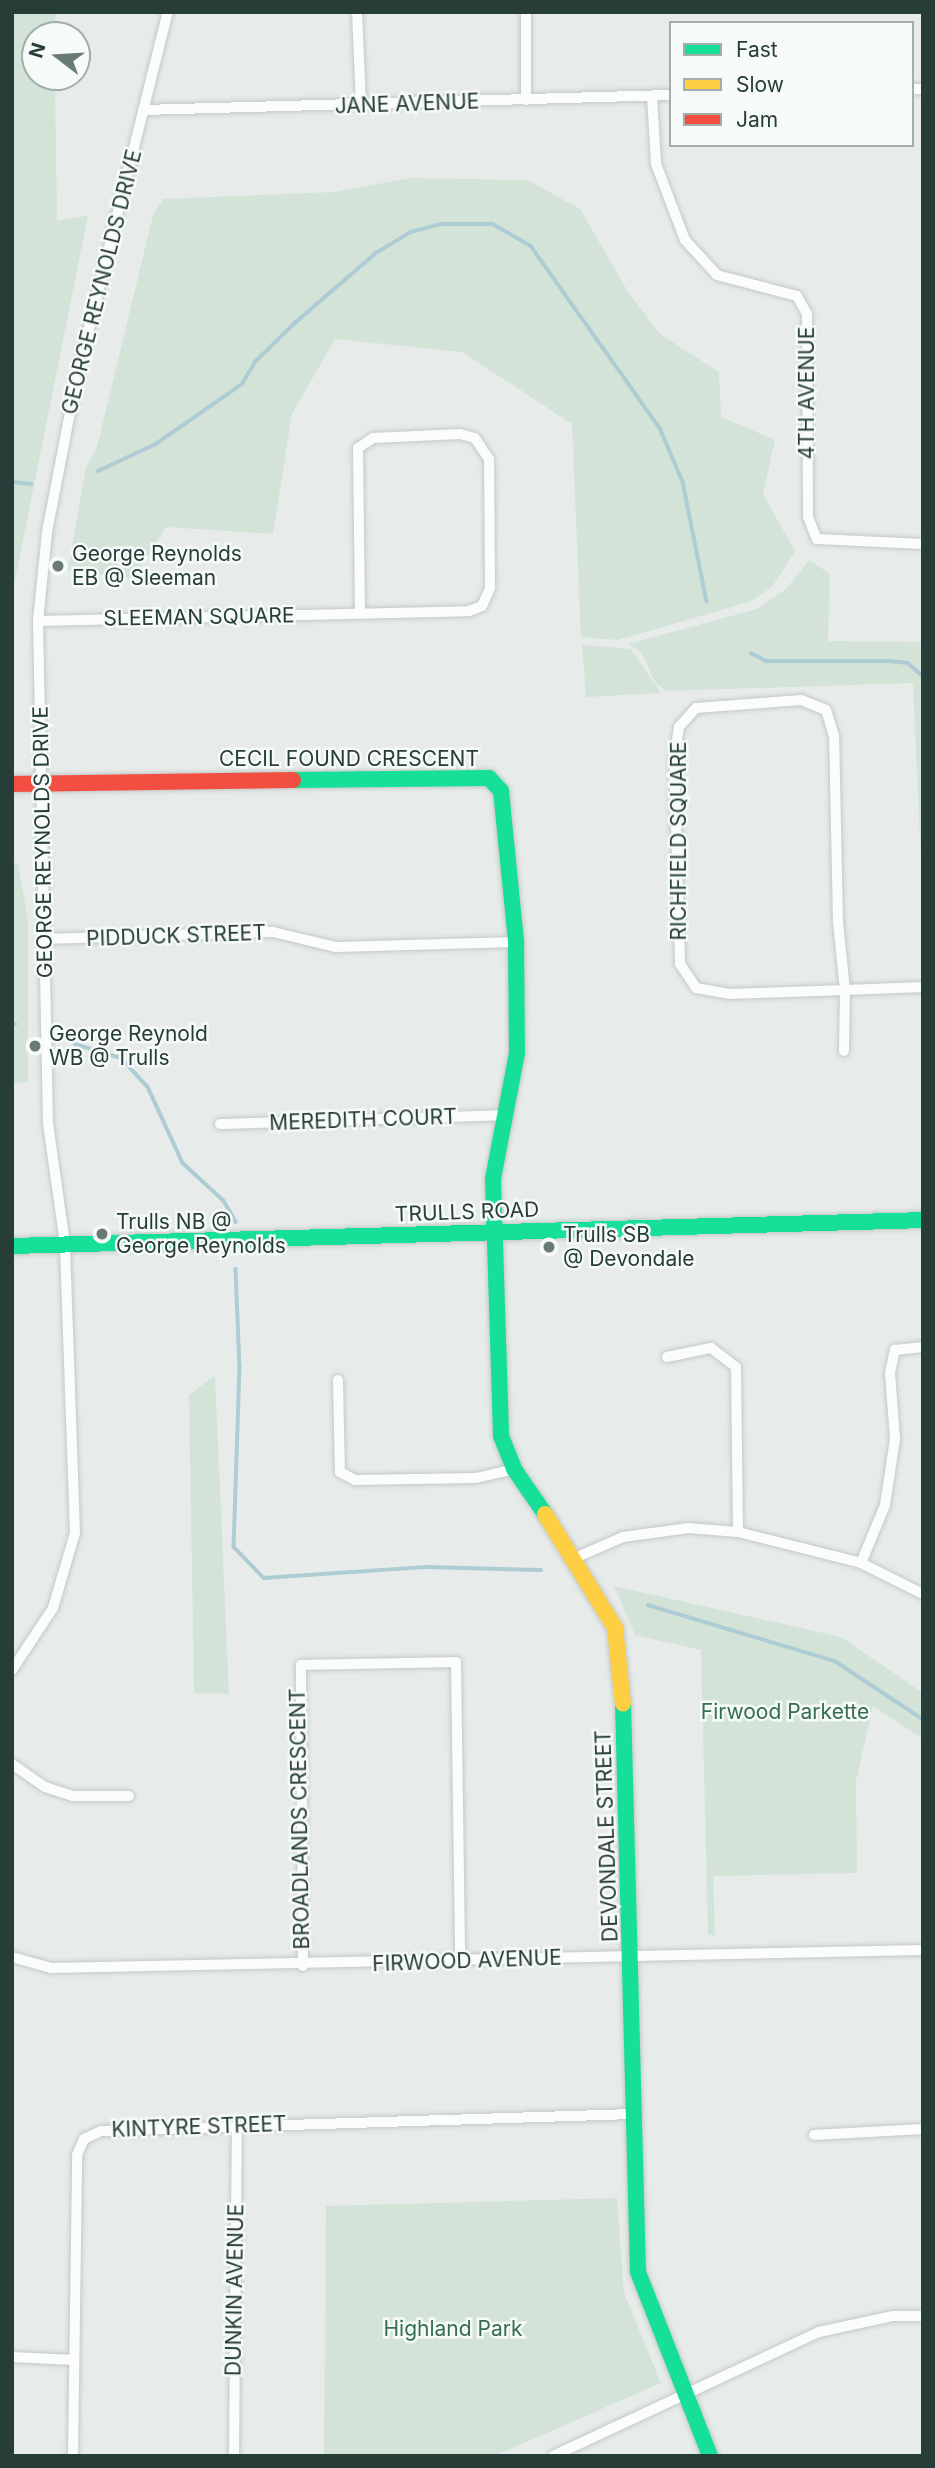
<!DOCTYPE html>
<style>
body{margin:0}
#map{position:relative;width:935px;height:2468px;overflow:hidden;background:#e7ecea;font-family:Inter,sans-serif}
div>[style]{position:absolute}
.green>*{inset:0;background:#d3e3d8}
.stream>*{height:3.5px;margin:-1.75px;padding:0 1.75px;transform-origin:1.75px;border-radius:1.75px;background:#aeccd4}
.roads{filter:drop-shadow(0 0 2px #c4c9c7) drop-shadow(0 0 2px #c4c9c7)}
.street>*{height:10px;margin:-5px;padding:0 5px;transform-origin:5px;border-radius:5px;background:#fbfcfc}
.fast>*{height:16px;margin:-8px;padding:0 8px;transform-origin:8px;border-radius:8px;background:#16e098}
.slow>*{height:16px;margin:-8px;padding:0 8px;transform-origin:8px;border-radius:8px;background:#ffcf43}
.jam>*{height:16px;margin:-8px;padding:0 8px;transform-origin:8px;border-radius:8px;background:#f24e42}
.dots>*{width:19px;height:19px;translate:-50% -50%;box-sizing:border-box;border:4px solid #f6faf8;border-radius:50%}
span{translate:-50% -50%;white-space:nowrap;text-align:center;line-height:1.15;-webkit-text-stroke:5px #f6faf8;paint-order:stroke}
.street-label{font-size:21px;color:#273d38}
.poi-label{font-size:21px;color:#273d38}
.left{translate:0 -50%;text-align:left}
.park-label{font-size:21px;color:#366f50}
.frame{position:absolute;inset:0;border:14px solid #273d38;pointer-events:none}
.legend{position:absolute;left:669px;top:21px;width:245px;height:126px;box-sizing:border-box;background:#f6faf8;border:2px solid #a3aeab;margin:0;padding:9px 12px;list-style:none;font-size:21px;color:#273d38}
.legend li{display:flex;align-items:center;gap:14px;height:35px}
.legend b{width:35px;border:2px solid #a3aeab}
.north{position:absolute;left:21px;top:21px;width:70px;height:70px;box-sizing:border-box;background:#f6faf8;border:2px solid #a3aeab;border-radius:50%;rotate:287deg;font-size:19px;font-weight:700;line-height:28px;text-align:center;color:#273d38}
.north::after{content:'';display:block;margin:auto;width:24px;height:32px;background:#6a7a76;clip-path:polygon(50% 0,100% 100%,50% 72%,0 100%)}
</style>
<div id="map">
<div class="green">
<i style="clip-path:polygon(12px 12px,56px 12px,54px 35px,35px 35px,35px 77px,55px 77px,57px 221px,88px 215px,12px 595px)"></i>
<i style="clip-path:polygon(411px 178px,527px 180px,580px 209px,627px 290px,660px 334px,719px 372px,721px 417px,775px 440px,763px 494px,795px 551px,772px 587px,752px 601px,618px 640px,581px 637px,572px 424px,462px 352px,335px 339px,292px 414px,273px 534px,166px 527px,133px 579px,68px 570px,86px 467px,97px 447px,153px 215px,163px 199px,334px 192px)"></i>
<i style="clip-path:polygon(809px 560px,830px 574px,828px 641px,923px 642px,923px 903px,913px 683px,666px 691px,655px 682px,642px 653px,628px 644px,757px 609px,786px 589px)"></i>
<i style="clip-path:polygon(582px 645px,631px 649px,661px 693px,586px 697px)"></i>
<i style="clip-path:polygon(12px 863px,18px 863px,28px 920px,28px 1082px,12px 1083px)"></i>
<i style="clip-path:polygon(215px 1375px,229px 1694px,194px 1693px,189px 1395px)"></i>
<i style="clip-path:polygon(614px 1586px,841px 1637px,923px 1693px,923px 1739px,873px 1706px,856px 1781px,857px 1873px,713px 1876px,715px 1935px,708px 1935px,701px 1650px,635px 1635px)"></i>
<i style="clip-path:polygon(617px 2198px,624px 2293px,661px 2383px,494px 2456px,324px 2456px,326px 2206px)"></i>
</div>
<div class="stream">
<i style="left:98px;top:471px;width:64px;rotate:-25deg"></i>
<i style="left:156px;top:444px;width:105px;rotate:-34.9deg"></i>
<i style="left:242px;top:384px;width:27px;rotate:-59deg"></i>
<i style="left:256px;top:361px;width:56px;rotate:-44.3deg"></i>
<i style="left:296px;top:322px;width:106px;rotate:-40.8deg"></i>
<i style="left:376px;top:253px;width:41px;rotate:-31deg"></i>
<i style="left:411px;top:232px;width:31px;rotate:-15deg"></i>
<i style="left:441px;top:224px;width:52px"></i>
<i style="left:493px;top:224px;width:44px;rotate:30.1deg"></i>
<i style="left:531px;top:246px;width:223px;rotate:54.7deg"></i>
<i style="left:660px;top:428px;width:59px;rotate:66.9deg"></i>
<i style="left:683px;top:482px;width:122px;rotate:78.7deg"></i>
<i style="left:12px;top:482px;width:19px;rotate:6deg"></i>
<i style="left:751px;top:653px;width:17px;rotate:28deg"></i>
<i style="left:766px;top:661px;width:123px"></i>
<i style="left:889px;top:661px;width:19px;rotate:6deg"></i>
<i style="left:908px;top:663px;width:20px;rotate:41deg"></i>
<i style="left:12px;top:1024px;width:3px"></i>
<i style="left:75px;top:1044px;width:48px;rotate:16.9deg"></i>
<i style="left:121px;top:1058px;width:40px;rotate:47deg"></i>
<i style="left:148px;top:1087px;width:84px;rotate:65.3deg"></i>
<i style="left:183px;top:1163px;width:56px;rotate:42.8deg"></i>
<i style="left:224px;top:1201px;width:24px;rotate:60deg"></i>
<i style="left:236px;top:1269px;width:98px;rotate:87.7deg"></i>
<i style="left:240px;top:1367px;width:180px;rotate:91.9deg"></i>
<i style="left:234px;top:1547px;width:43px;rotate:45.9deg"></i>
<i style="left:264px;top:1578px;width:163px;rotate:-3.9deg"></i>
<i style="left:427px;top:1567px;width:114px;rotate:1.5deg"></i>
<i style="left:648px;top:1605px;width:195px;rotate:16.7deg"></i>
<i style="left:835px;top:1661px;width:103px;rotate:33.5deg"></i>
</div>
<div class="roads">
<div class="street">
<i style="left:357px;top:12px;width:93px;rotate:87.5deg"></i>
<i style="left:526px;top:12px;width:88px;rotate:90deg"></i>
<i style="left:912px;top:89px;width:11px"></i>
<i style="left:652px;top:96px;width:68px;rotate:86.6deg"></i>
<i style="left:656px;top:164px;width:81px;rotate:69.1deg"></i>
<i style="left:685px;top:240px;width:47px;rotate:47.6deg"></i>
<i style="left:717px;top:275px;width:83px;rotate:14.7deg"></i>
<i style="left:797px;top:296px;width:21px;rotate:61deg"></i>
<i style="left:807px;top:314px;width:203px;rotate:89.7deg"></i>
<i style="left:808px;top:517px;width:24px;rotate:68deg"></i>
<i style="left:817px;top:539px;width:106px;rotate:2.7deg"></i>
<i style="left:143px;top:110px;width:528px;rotate:-1.63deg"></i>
<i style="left:38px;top:621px;width:431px;rotate:-1.3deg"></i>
<i style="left:469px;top:611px;width:14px;rotate:-21deg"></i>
<i style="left:482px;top:606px;width:20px;rotate:-66deg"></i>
<i style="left:490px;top:588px;width:129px;rotate:-90.4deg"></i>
<i style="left:489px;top:459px;width:25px;rotate:-124deg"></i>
<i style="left:475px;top:438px;width:16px;rotate:-165deg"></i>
<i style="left:460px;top:434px;width:87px;rotate:177.4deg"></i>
<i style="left:373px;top:438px;width:18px;rotate:146deg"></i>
<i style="left:358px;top:448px;width:165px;rotate:89.3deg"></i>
<i style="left:45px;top:939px;width:228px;rotate:-1.8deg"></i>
<i style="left:273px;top:932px;width:65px;rotate:13.4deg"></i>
<i style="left:336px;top:947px;width:180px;rotate:-1.6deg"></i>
<i style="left:844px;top:1051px;width:61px;rotate:-89.1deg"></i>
<i style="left:845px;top:990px;width:68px;rotate:-95.9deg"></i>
<i style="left:838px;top:922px;width:186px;rotate:-91.2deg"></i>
<i style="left:834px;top:736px;width:27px;rotate:-107deg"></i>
<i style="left:826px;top:710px;width:27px;rotate:-158deg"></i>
<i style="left:801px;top:700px;width:105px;rotate:175.6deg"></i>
<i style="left:696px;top:708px;width:25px;rotate:132deg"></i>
<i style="left:679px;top:727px;width:31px;rotate:99deg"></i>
<i style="left:674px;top:758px;width:206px;rotate:88.3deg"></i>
<i style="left:680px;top:964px;width:29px;rotate:56deg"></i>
<i style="left:696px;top:988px;width:34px;rotate:10deg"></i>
<i style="left:729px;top:994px;width:116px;rotate:-2deg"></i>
<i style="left:845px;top:990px;width:78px;rotate:-2.2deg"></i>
<i style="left:220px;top:1124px;width:285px;rotate:-1.8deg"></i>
<i style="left:667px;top:1357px;width:45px;rotate:-11.6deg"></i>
<i style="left:711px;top:1348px;width:31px;rotate:37deg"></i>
<i style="left:736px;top:1367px;width:165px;rotate:89.3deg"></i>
<i style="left:338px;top:1380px;width:92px;rotate:88.8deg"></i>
<i style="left:340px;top:1472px;width:17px;rotate:28deg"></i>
<i style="left:355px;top:1480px;width:121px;rotate:-0.9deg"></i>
<i style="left:476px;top:1478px;width:39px;rotate:-13deg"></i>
<i style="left:575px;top:1558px;width:52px;rotate:-23.6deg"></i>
<i style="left:623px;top:1537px;width:66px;rotate:-7.9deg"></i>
<i style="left:688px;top:1528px;width:50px;rotate:4.6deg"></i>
<i style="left:738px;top:1532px;width:127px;rotate:14.1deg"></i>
<i style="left:861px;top:1563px;width:69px;rotate:26.6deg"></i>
<i style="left:861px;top:1563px;width:63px;rotate:-67.5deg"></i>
<i style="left:885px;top:1505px;width:67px;rotate:-81.4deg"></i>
<i style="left:895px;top:1439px;width:66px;rotate:-94.3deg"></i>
<i style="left:890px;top:1373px;width:24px;rotate:-78deg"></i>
<i style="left:895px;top:1350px;width:28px;rotate:-6deg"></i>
<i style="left:12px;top:1670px;width:74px;rotate:-56.5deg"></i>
<i style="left:53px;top:1608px;width:78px;rotate:-73.7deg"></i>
<i style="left:75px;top:1533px;width:289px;rotate:-92deg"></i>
<i style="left:65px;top:1244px;width:122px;rotate:-98deg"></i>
<i style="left:48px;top:1123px;width:502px;rotate:-91.14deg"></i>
<i style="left:38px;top:621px;width:89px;rotate:-84.2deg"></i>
<i style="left:47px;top:532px;width:159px;rotate:-79.1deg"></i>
<i style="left:77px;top:376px;width:375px;rotate:-76deg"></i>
<i style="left:12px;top:1764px;width:40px;rotate:34.9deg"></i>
<i style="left:45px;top:1787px;width:29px;rotate:18deg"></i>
<i style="left:73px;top:1796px;width:56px"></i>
<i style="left:12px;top:1957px;width:41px;rotate:15.8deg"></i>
<i style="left:51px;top:1968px;width:872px;rotate:-1.18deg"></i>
<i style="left:303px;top:1966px;width:301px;rotate:-90.4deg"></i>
<i style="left:301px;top:1665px;width:155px;rotate:-1.1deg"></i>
<i style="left:456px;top:1662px;width:299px;rotate:89.2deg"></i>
<i style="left:814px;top:2135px;width:109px;rotate:-3.2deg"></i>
<i style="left:12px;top:2357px;width:62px;rotate:2.8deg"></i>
<i style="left:73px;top:2456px;width:301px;rotate:-89.2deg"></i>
<i style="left:77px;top:2155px;width:17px;rotate:-66deg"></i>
<i style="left:84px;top:2139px;width:19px;rotate:-25deg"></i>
<i style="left:101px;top:2131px;width:533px;rotate:-1.83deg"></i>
<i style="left:234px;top:2456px;width:331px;rotate:-89.5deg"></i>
<i style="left:553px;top:2456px;width:293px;rotate:-25deg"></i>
<i style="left:819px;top:2332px;width:76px;rotate:-12.2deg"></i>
<i style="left:893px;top:2316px;width:30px"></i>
</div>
<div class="fast">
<i style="left:293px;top:780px;width:196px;rotate:-0.6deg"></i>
<i style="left:489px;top:778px;width:18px;rotate:47deg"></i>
<i style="left:501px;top:791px;width:152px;rotate:84.3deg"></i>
<i style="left:516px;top:942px;width:111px;rotate:89.5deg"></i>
<i style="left:517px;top:1053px;width:128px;rotate:100.8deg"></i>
<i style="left:493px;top:1179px;width:257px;rotate:88.2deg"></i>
<i style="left:501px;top:1436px;width:35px;rotate:68deg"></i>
<i style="left:514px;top:1469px;width:55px;rotate:55.4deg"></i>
<i style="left:12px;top:1246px;width:911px;rotate:-1.63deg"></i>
<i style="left:623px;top:1704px;width:568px;rotate:88.49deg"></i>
<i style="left:638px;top:2272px;width:198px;rotate:68.6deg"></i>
</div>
<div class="slow">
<i style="left:545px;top:1514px;width:134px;rotate:58.4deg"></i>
<i style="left:615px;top:1628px;width:76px;rotate:84deg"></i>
</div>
<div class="jam">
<i style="left:12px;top:784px;width:281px;rotate:-0.8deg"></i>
</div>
</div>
<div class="dots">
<i style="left:58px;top:566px;background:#6a7a76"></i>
<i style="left:35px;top:1046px;background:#6a7a76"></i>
<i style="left:102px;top:1234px;background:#6a7a76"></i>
<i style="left:549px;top:1247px;background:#6a7a76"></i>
</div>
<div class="street-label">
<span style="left:407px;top:104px;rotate:-2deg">JANE AVENUE</span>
<span style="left:102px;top:282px;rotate:-76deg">GEORGE REYNOLDS DRIVE</span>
<span style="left:807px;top:393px;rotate:-90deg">4TH AVENUE</span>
<span style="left:199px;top:617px;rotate:-1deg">SLEEMAN SQUARE</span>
<span style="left:349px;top:759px">CECIL FOUND CRESCENT</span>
<span style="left:679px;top:841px;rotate:-90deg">RICHFIELD SQUARE</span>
<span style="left:43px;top:842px;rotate:-91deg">GEORGE REYNOLDS DRIVE</span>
<span style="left:176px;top:936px;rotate:-2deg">PIDDUCK STREET</span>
<span style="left:363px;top:1120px;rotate:-2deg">MEREDITH COURT</span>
<span style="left:467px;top:1212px;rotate:-2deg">TRULLS ROAD</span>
<span style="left:300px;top:1819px;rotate:-91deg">BROADLANDS CRESCENT</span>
<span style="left:607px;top:1836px;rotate:-92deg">DEVONDALE STREET</span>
<span style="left:467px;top:1961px;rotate:-2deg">FIRWOOD AVENUE</span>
<span style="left:199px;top:2127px;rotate:-2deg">KINTYRE STREET</span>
<span style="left:235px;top:2290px;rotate:-89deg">DUNKIN AVENUE</span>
</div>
<div class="poi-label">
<span class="left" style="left:72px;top:566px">George Reynolds<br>EB @ Sleeman</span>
<span class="left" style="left:49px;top:1046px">George Reynold<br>WB @ Trulls</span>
<span class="left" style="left:116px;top:1234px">Trulls NB @<br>George Reynolds</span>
<span class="left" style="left:563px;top:1247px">Trulls SB<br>@ Devondale</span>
</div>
<div class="park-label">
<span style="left:785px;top:1712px">Firwood Parkette</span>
<span style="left:453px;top:2329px">Highland Park</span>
</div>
<div class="frame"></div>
<ul class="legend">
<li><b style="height:9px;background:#16e098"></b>Fast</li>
<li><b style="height:9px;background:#ffcf43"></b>Slow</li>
<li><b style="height:9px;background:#f24e42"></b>Jam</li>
</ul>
<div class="north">N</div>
</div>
